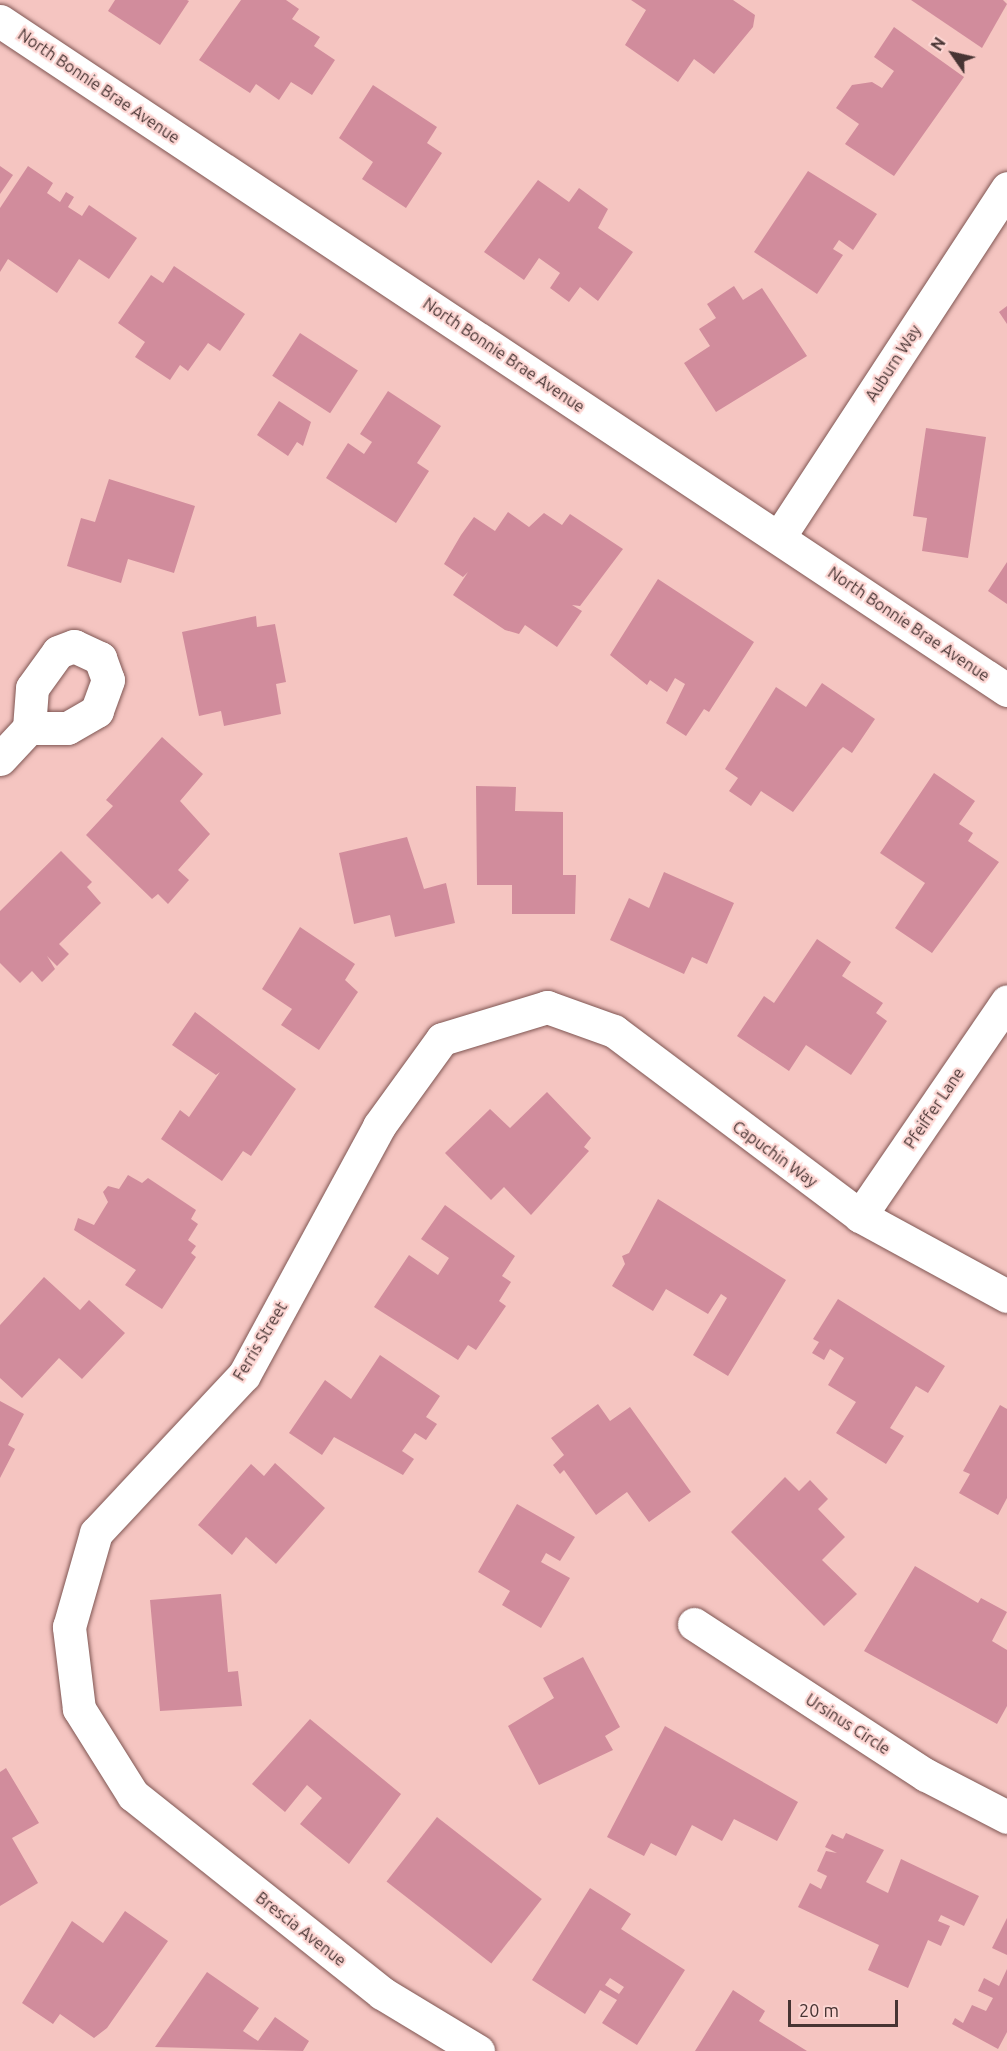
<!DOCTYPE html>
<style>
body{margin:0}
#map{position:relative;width:1007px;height:2051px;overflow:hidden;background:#f5c5c1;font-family:Ubuntu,sans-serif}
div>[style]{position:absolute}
.building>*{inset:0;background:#d18c9c;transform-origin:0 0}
.roads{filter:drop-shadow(0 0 2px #7f5653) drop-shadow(0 0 2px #7f5653)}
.street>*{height:33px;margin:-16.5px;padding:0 16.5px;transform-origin:16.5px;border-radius:16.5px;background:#fff}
span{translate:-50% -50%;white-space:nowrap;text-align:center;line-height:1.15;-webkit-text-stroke:4.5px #fcd5d2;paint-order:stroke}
.street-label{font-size:16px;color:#473433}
.north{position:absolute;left:923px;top:24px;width:60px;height:60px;-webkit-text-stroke:4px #fcd5d2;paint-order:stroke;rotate:304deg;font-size:16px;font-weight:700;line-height:24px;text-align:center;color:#473433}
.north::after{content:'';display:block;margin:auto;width:21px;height:27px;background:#473433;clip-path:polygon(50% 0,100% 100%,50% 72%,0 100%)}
.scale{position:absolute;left:788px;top:2000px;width:110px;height:27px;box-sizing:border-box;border:3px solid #473433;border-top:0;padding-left:8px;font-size:18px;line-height:21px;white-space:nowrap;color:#473433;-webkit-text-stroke:4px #fcd5d2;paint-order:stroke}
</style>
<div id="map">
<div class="building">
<i style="clip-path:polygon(115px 0,187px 0,189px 1px,160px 45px,108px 11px)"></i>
<i style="clip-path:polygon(241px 0,286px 0,299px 9px,292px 19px,320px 37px,314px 46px,335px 60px,312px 95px,291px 82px,279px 100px,256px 84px,250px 93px,199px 60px)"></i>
<i style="clip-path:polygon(631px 0,733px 0,755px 15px,753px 27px,714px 74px,694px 59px,678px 82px,625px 45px,646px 10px)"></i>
<i style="clip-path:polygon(911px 0,1003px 0,1007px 4px,982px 48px)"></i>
<i style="clip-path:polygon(894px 27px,964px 77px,894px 176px,845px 144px,859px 124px,836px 108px,852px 85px,872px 82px,882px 88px,894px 71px,874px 57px)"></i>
<i style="clip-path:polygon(373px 85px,437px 127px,427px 143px,442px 153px,406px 208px,362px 179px,373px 162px,339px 138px)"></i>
<i style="clip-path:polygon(0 166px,13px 175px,0 194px)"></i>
<i style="clip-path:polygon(28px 166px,53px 183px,47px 193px,60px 202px,66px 192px,74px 197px,68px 207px,82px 216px,89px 205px,137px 238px,109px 279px,79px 259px,57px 293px,8px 259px,0 272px,0 208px)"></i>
<i style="clip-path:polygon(808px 171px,877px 214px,853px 250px,839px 240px,833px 249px,843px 255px,817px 294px,754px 252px)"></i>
<i style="clip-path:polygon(538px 180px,569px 202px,579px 188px,608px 209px,598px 228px,633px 252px,598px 301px,580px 287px,569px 302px,550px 288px,560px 273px,539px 258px,524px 280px,484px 252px)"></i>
<i style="clip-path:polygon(174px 266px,245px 314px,220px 351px,208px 343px,188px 371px,180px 365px,170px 380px,135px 357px,145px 342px,118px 323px,151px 275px,163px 283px)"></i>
<i style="clip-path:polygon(734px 286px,743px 300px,762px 288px,807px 356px,716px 412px,684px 363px,710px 346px,699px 329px,716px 318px,707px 304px)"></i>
<i style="clip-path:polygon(1007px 306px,1007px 324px,999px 312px)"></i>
<i style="left:300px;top:333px;width:69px;height:51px;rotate:33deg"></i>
<i style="clip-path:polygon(388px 391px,441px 426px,417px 463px,429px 471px,396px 523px,326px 478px,348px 443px,364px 454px,372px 442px,360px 434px)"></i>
<i style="clip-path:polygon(279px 401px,311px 422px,303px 446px,297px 442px,288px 456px,257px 435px)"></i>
<i style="clip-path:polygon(926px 428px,986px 437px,968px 558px,922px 551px,927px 518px,913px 516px)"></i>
<i style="clip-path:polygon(109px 479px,195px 506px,174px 573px,128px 559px,121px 583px,67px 566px,81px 518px,95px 522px)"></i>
<i style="clip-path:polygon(508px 512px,529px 527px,544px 513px,562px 525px,570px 514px,623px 549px,580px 606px,572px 605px,582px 611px,557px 647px,525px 625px,519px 634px,505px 630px,453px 595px,468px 572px,463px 577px,444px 564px,461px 535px,474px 517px,495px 531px)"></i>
<i style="clip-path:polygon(1007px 562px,1007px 604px,988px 591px)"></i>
<i style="clip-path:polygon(658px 579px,754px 642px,709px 712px,704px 709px,686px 736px,666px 723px,685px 684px,675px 678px,667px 692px,650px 680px,647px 685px,610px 655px)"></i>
<i style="clip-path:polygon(256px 616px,257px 627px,275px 624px,286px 682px,276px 684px,281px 714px,224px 726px,221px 711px,199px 716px,182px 632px)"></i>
<i style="clip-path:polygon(822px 683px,875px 719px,852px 753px,843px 747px,839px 751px,793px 812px,761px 791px,751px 806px,729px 791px,738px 778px,725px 769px,776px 687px,806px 707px)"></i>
<i style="clip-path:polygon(162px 737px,203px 774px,180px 801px,210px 834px,178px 870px,189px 880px,168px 904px,158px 894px,152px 899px,86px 835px,113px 806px,106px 800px)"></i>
<i style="clip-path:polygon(934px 773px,975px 801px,959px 824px,973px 833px,968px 841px,999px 862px,932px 953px,895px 928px,925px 883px,880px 853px)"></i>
<i style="clip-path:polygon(476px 786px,516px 787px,515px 811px,563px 812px,563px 875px,576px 875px,575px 914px,512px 914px,512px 885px,477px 885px)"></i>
<i style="clip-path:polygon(407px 837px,424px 889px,446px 883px,455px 923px,395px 937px,390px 915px,354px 924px,339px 853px)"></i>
<i style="clip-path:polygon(61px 851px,92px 882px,87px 887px,101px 903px,59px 944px,69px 954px,57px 966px,47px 956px,55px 969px,42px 982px,32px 971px,20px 983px,0 963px,0 911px)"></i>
<i style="clip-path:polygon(664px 872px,734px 903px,707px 964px,692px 957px,684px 974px,610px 940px,629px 898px,649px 908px)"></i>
<i style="clip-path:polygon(300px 927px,355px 964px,345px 980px,358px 992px,319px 1050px,281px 1025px,292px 1009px,262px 989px)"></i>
<i style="clip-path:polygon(817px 939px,851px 962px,842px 976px,883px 1003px,876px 1013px,887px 1021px,851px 1075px,806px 1045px,789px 1071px,737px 1036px,764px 996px,774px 1003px)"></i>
<i style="clip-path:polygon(195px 1012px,296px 1089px,251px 1156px,243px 1151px,222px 1181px,161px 1139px,180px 1110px,189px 1117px,220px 1072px,216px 1075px,172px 1045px)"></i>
<i style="clip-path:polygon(547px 1092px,591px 1138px,584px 1147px,589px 1151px,531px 1215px,504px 1187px,491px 1200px,445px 1153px,490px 1109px,510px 1128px)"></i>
<i style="clip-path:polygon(128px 1175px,142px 1183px,148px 1178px,196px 1210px,191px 1219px,198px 1224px,188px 1240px,196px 1246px,191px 1253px,196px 1257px,162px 1309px,125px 1285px,136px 1270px,74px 1230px,78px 1218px,94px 1225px,108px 1202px,103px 1192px,108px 1186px,119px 1189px)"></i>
<i style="clip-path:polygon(658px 1199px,786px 1280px,728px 1376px,693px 1355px,727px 1298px,721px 1294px,708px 1314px,666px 1289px,653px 1311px,612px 1286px,625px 1264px,622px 1256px,629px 1253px)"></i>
<i style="clip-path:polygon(445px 1205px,515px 1256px,502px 1276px,511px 1282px,499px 1301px,506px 1306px,476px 1350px,468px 1345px,458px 1360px,374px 1307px,409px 1255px,438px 1275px,449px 1258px,421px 1239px)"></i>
<i style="clip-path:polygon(44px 1277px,80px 1310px,89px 1300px,125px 1333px,82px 1379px,59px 1358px,22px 1398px,0 1378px,0 1325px)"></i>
<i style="clip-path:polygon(838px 1299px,945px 1366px,928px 1393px,916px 1386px,890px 1428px,904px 1436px,886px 1464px,836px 1433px,856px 1402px,828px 1385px,844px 1358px,830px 1349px,824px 1360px,812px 1353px,819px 1342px,813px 1339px)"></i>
<i style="clip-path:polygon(380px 1355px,440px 1396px,426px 1417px,437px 1424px,426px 1440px,415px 1433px,402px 1451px,414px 1459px,403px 1475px,334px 1437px,322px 1455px,289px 1433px,325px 1380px,351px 1399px)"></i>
<i style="clip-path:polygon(0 1401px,24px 1414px,8px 1445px,15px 1449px,0 1478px)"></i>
<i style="clip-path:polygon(598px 1404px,610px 1421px,630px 1407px,691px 1492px,649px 1522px,627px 1492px,596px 1515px,564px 1470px,560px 1474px,553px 1465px,564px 1455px,551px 1438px)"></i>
<i style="clip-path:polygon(1000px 1405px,1007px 1409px,1007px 1498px,998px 1515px,959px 1493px,970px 1474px,963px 1471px)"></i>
<i style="clip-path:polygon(275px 1463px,325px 1508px,276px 1564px,246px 1537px,232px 1555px,198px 1525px,251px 1464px,264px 1476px)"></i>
<i style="clip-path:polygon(785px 1477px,799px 1491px,810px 1480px,828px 1499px,818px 1509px,845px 1537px,822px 1560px,857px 1594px,824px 1626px,731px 1532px)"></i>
<i style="clip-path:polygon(517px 1504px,575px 1537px,560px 1561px,546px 1553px,541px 1562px,570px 1578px,541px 1628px,502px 1605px,510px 1591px,478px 1572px)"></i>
<i style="clip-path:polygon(915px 1566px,978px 1603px,981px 1598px,1007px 1612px,992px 1641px,1007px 1650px,1007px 1706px,997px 1724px,864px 1651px)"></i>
<i style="clip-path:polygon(221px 1594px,228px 1672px,238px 1671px,242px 1706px,160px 1711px,150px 1600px)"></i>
<i style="clip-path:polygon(583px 1657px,620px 1727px,605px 1736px,613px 1750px,539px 1785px,508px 1726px,554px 1698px,543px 1678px)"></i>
<i style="clip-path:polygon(310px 1719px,401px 1794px,349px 1864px,300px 1824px,322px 1798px,307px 1785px,285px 1812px,252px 1784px)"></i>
<i style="clip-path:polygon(665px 1726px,798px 1802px,777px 1841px,734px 1819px,722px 1841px,692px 1825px,676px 1856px,651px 1843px,644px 1856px,607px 1837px)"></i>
<i style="clip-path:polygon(6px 1768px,39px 1823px,12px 1838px,38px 1883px,0 1906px,0 1772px)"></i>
<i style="left:437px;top:1817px;width:133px;height:82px;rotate:38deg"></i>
<i style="clip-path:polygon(846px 1833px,884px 1850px,866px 1882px,888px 1893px,901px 1859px,979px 1896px,964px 1926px,941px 1915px,938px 1921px,950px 1926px,941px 1946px,928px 1940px,908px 1988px,868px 1970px,879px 1945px,798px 1907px,810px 1883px,821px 1889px,827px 1876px,817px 1871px,826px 1851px,837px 1853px,825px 1847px,832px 1834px,843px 1839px)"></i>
<i style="clip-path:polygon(evenodd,590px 1888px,631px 1914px,621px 1929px,685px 1970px,637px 2045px,602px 2023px,617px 2000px,600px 1990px,585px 2014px,532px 1980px,590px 1888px,610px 1978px,624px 1987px,619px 1994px,605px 1985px,610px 1978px)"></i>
<i style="clip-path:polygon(125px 1911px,168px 1941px,107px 2028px,94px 2038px,60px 2014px,53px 2024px,22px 2003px,72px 1921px,103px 1943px)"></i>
<i style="clip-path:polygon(1007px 1918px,1007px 1955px,992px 1948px)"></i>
<i style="clip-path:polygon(1007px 1969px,1007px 2032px,998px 2049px,952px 2024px,955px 2018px,963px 2023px,972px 2005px,986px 2011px,993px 1998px,978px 1991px,984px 1978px,999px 1986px)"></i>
<i style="clip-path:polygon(207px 1972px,259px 2008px,243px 2031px,258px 2041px,275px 2017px,309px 2041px,303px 2051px,155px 2047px)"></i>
<i style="clip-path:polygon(733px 1990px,765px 2011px,759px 2021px,807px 2051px,695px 2051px)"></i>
</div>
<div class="roads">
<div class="street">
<i style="left:0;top:21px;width:1209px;rotate:33.6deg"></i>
<i style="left:779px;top:537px;width:417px;rotate:-56.8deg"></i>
<i style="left:0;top:759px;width:42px;rotate:-46.9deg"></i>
<i style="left:29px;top:728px;width:40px;rotate:-85.7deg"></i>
<i style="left:32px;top:688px;width:44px;rotate:-54.2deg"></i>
<i style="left:58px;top:652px;width:17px;rotate:-21deg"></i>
<i style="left:74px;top:646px;width:29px;rotate:25deg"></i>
<i style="left:100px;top:658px;width:23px;rotate:70deg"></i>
<i style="left:108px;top:680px;width:33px;rotate:110deg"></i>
<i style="left:97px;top:711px;width:34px;rotate:150deg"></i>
<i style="left:67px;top:728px;width:38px;rotate:180deg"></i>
<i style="left:860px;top:1216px;width:260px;rotate:-55.6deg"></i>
<i style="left:694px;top:1624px;width:277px;rotate:33.1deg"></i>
<i style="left:926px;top:1775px;width:91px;rotate:27.4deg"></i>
<i style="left:478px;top:2051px;width:112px;rotate:-148.9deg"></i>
<i style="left:382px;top:1993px;width:318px;rotate:-141.5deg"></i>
<i style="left:133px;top:1795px;width:102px;rotate:-122.1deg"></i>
<i style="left:79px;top:1709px;width:83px;rotate:-97deg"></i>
<i style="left:69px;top:1627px;width:98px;rotate:-74deg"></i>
<i style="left:96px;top:1533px;width:216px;rotate:-46.9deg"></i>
<i style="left:244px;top:1375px;width:283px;rotate:-61.5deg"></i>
<i style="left:379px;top:1126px;width:107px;rotate:-54.1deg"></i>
<i style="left:442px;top:1039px;width:110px;rotate:-16.9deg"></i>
<i style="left:547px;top:1007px;width:71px;rotate:19.7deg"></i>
<i style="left:614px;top:1031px;width:308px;rotate:36.9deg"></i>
<i style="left:860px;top:1216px;width:167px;rotate:28.6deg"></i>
</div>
</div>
<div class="street-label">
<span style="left:99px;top:86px;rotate:34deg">North Bonnie Brae Avenue</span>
<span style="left:504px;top:355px;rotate:34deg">North Bonnie Brae Avenue</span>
<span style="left:893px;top:363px;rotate:-57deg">Auburn Way</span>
<span style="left:909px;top:624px;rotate:34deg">North Bonnie Brae Avenue</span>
<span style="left:934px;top:1108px;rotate:-56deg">Pfeiffer Lane</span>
<span style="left:775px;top:1154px;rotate:36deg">Capuchin Way</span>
<span style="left:260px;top:1341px;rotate:-59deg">Ferris Street</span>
<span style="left:848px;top:1724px;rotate:33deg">Ursinus Circle</span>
<span style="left:301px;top:1929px;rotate:38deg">Brescia Avenue</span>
</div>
<div class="north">N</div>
<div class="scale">20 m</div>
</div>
